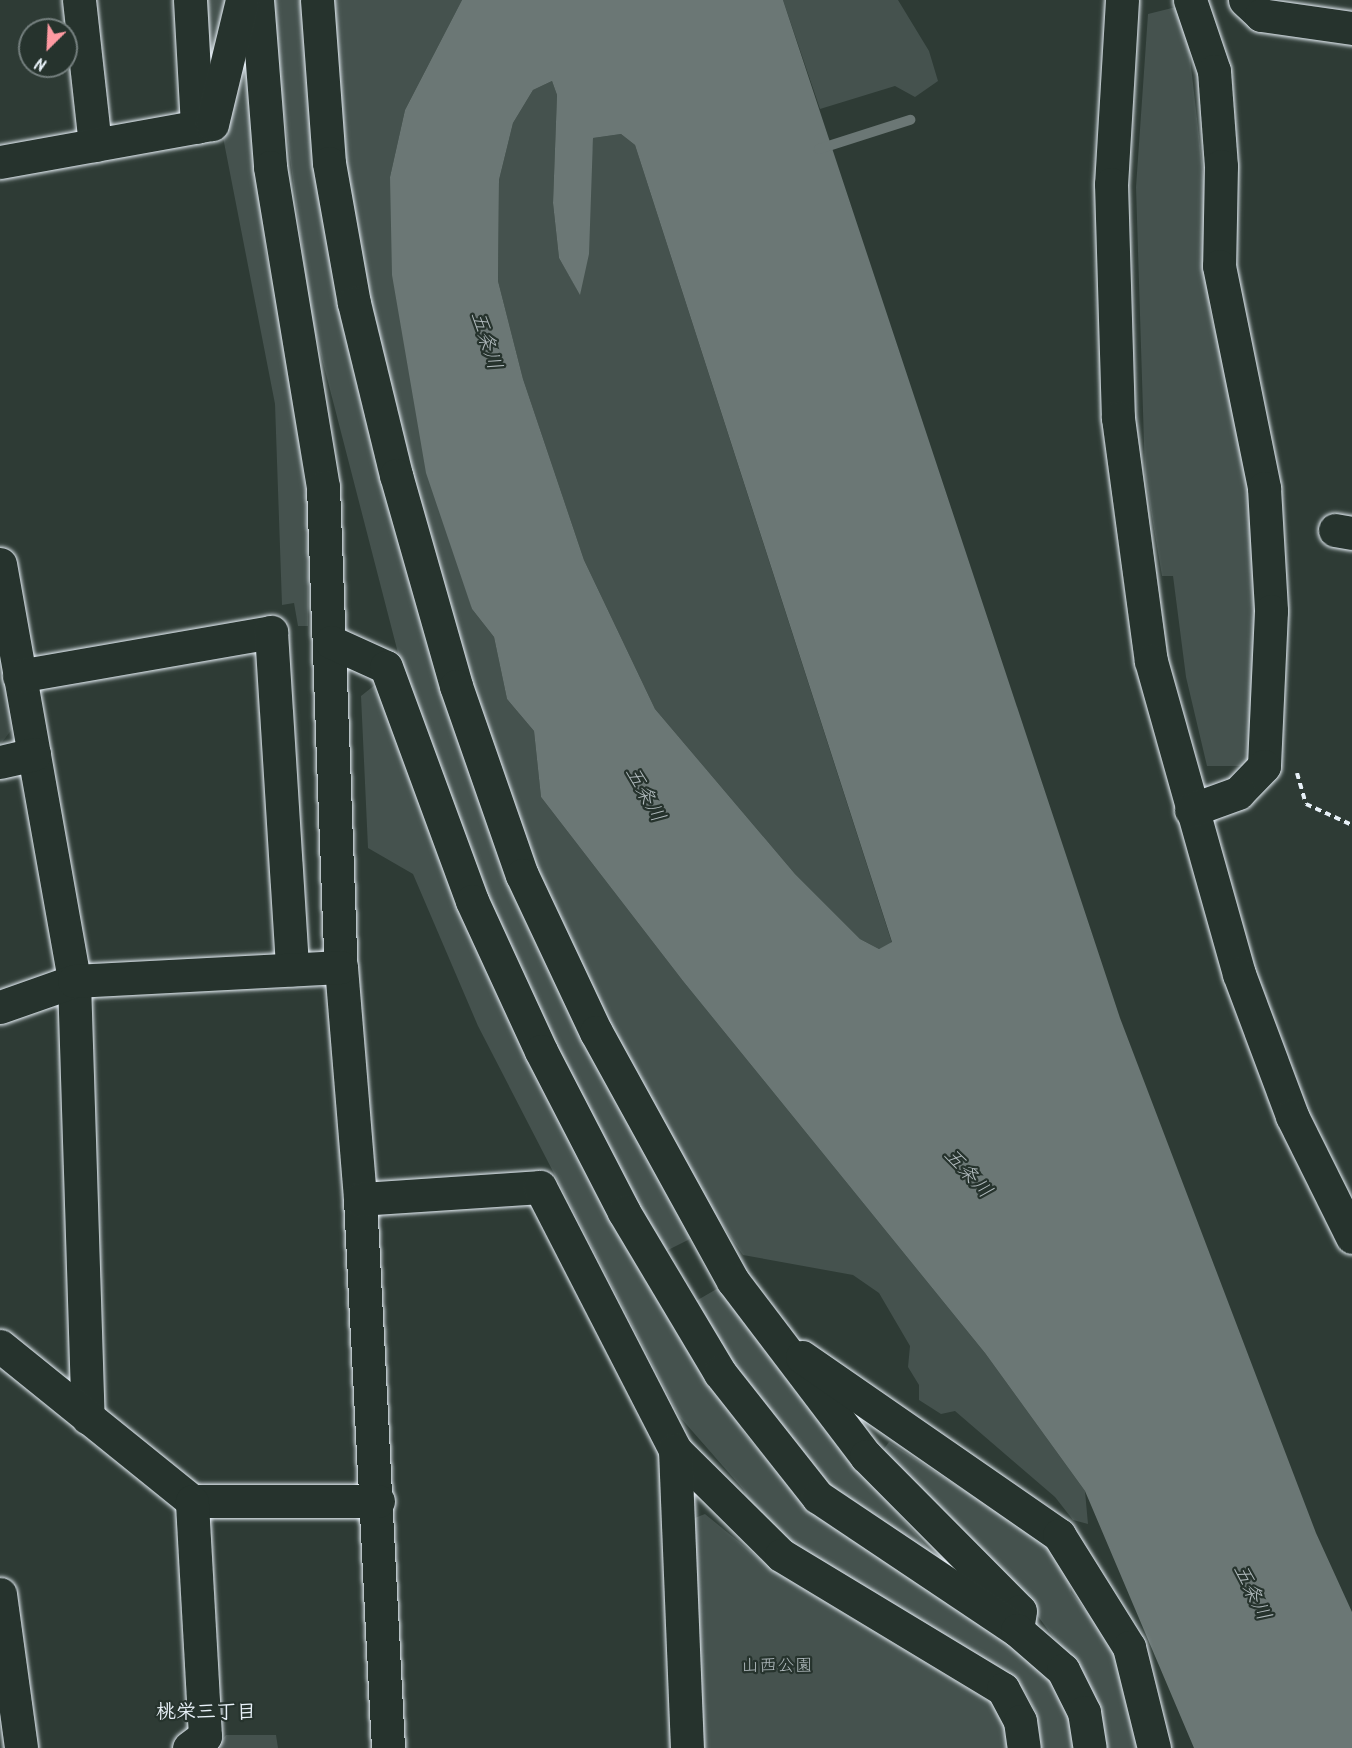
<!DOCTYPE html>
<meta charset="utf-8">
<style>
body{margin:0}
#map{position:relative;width:1352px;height:1748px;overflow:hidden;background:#2e3b35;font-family:Kalam,"Klee One",sans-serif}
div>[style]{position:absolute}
.built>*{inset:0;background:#3b4843}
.green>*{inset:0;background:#45524e}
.water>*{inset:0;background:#6b7775}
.stream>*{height:10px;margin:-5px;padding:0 5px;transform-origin:5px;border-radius:5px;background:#6b7775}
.path>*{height:4px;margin-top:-2px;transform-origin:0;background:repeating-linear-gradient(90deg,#e8f1f8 0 6px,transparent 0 10.5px)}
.roads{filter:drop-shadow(0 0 2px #e8f1f8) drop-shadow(0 0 2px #e8f1f8)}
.minor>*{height:33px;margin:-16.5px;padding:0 16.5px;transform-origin:16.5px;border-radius:16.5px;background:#26332d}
span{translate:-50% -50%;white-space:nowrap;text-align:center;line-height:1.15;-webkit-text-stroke:4.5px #26332d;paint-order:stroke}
.park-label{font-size:18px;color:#afb9bc}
.water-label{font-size:20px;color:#b0babd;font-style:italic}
.neighbourhood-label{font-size:20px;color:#e8f1f8;font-weight:700}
.north{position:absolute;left:18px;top:18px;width:60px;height:60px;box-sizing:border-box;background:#26332d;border:2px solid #747f7e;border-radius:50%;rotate:204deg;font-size:16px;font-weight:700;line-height:24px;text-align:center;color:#e8f1f8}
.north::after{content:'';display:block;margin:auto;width:21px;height:27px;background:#ff9aa2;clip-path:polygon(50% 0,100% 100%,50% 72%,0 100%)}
</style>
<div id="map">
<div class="built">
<i style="clip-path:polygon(0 640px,15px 725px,0 745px)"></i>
</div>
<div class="green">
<i style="clip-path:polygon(203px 0,229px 0,207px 96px)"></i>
<i style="clip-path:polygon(269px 0,302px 0,442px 679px,694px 1237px,662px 1253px,592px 1126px,494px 911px,414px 715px,311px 316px)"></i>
<i style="clip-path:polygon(332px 0,462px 0,405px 110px,390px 177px,472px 609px,494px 637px,507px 699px,534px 731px,541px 797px,683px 981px,985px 1353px,1085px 1491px,1088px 1524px,1073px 1520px,1055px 1497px,955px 1411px,941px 1414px,919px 1400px,919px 1385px,908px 1367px,910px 1346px,879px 1293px,853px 1275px,743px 1255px,688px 1175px,602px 1008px,528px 850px,437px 586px,368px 307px,343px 165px)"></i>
<i style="clip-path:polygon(783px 0,898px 0,929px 51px,938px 81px,915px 97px,895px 86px,820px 109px)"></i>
<i style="clip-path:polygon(1176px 7px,1188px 40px,1204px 180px,1209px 307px,1238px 420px,1262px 586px,1254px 766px,1207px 766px,1186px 677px,1173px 576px,1162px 576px,1145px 475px,1136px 187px,1148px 14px)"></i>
<i style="clip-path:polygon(247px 8px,266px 254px,297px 388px,293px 404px,309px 511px,308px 626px,298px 626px,294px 603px,282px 605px,275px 404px,222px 132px)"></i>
<i style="clip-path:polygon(552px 81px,557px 95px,553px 203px,559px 258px,580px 294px,593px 138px,621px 134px,635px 145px,892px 943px,879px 949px,860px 939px,795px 874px,655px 709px,584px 560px,523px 379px,498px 281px,499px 180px,513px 123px,533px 90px)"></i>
<i style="clip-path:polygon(376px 684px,466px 922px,659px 1295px,745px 1434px,804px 1503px,1005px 1638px,1048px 1675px,1070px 1711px,1076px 1748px,1042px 1748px,1036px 1712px,1024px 1690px,803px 1551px,754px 1512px,743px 1489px,679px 1416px,478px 1026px,413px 874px,368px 848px,361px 696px)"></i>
<i style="clip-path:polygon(720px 1287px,855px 1464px,936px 1557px,830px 1488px,736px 1368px,696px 1301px)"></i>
<i style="clip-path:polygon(889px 1442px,1046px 1543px,1068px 1574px,1071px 1592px,1123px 1658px,1144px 1748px,1104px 1748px,1062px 1649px,1029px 1604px,881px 1453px)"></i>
<i style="clip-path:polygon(705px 1514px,777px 1573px,995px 1705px,1008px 1721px,1012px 1748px,700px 1748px,687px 1521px)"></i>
<i style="clip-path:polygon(226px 1735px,276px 1735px,278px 1748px,215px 1748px)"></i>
</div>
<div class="water">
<i style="clip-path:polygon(evenodd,462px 0,783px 0,1120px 1018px,1316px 1533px,1352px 1612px,1352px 1748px,1194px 1748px,1085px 1491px,985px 1353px,683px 981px,541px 797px,534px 731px,507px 699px,494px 637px,472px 609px,426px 473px,392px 275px,390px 177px,405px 110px,462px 0,552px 81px,557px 95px,553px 203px,559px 258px,580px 295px,589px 254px,593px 138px,621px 134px,635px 145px,892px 942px,879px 949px,860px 939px,795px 874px,655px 709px,584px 560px,523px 379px,498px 281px,499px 180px,513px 123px,533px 90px,552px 81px)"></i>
</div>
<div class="stream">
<i style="left:819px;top:149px;width:96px;rotate:-17.7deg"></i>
</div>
<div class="path">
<i style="left:1297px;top:773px;width:32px;rotate:74deg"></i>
<i style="left:1306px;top:804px;width:51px;rotate:24.5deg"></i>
</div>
<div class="roads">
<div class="minor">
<i style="left:79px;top:0;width:146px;rotate:83.7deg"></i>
<i style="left:190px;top:0;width:127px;rotate:86.8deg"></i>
<i style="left:257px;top:0;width:168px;rotate:85.5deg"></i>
<i style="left:270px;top:167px;width:324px;rotate:80.6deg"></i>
<i style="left:323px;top:487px;width:480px;rotate:87.9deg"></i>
<i style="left:341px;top:967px;width:233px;rotate:85.3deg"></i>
<i style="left:360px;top:1199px;width:550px;rotate:87.08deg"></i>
<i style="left:317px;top:0;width:163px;rotate:85.8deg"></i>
<i style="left:329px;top:163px;width:142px;rotate:79.9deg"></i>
<i style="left:354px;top:303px;width:177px;rotate:76.3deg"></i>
<i style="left:396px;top:475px;width:219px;rotate:74.1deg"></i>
<i style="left:456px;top:686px;width:200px;rotate:70.8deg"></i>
<i style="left:522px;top:875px;width:174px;rotate:64.8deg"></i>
<i style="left:596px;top:1032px;width:284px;rotate:61.2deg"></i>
<i style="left:733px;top:1281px;width:220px;rotate:52.8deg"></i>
<i style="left:866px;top:1456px;width:218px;rotate:45.2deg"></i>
<i style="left:1020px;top:1611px;width:19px;rotate:99deg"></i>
<i style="left:1122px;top:0;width:184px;rotate:93.4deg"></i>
<i style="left:1111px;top:184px;width:234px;rotate:88.3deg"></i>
<i style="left:1118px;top:418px;width:245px;rotate:82.3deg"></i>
<i style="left:1151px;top:661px;width:325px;rotate:74.3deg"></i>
<i style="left:1239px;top:974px;width:152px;rotate:69.5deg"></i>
<i style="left:1292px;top:1116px;width:135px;rotate:63.6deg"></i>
<i style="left:1190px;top:0;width:75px;rotate:71.3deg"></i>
<i style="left:1214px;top:71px;width:95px;rotate:85.8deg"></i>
<i style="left:1221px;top:166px;width:100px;rotate:91.1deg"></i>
<i style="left:1219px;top:266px;width:227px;rotate:78.5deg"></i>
<i style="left:1264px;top:488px;width:123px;rotate:86.7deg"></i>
<i style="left:1271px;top:611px;width:155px;rotate:92.6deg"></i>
<i style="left:1264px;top:766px;width:37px;rotate:134deg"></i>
<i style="left:1238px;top:793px;width:50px;rotate:160.1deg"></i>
<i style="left:1245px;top:0;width:22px;rotate:43deg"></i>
<i style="left:1261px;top:15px;width:92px;rotate:8.1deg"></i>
<i style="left:0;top:162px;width:215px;rotate:-10.2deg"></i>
<i style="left:212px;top:124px;width:128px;rotate:-76.4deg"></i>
<i style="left:1335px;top:530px;width:17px;rotate:10deg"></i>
<i style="left:0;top:564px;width:424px;rotate:79.9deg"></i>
<i style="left:74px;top:981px;width:437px;rotate:88.2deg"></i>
<i style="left:331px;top:642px;width:60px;rotate:24.4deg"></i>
<i style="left:386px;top:667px;width:249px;rotate:69.8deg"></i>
<i style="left:472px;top:901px;width:165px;rotate:65.3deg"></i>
<i style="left:541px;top:1051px;width:181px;rotate:62.7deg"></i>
<i style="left:624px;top:1212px;width:187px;rotate:59.2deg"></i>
<i style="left:720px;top:1373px;width:158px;rotate:51.7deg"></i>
<i style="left:818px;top:1497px;width:239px;rotate:33.8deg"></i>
<i style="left:1017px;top:1630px;width:61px;rotate:41deg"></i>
<i style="left:1063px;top:1670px;width:47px;rotate:63.4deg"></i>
<i style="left:1084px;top:1712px;width:36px;rotate:81deg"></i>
<i style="left:19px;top:676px;width:256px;rotate:-9.9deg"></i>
<i style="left:271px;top:632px;width:338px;rotate:86.4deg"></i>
<i style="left:0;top:762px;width:35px;rotate:-13deg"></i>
<i style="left:0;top:1007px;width:78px;rotate:-19.4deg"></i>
<i style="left:74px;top:981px;width:267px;rotate:-3deg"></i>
<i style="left:360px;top:1199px;width:180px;rotate:-3.8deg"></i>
<i style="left:540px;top:1187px;width:296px;rotate:62.8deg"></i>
<i style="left:675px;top:1450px;width:149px;rotate:44.7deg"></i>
<i style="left:781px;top:1555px;width:259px;rotate:31.1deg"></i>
<i style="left:1003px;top:1689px;width:36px;rotate:62deg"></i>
<i style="left:1020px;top:1721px;width:27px;rotate:82deg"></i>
<i style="left:0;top:1346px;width:247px;rotate:38.9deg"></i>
<i style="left:192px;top:1501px;width:186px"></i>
<i style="left:802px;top:1357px;width:313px;rotate:34.7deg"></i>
<i style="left:1059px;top:1535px;width:132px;rotate:58deg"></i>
<i style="left:1129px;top:1647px;width:104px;rotate:76.1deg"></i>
<i style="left:675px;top:1450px;width:298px;rotate:87.7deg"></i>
<i style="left:0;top:1594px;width:155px;rotate:82.2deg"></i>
<i style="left:189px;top:1748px;width:20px;rotate:-37deg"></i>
<i style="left:205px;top:1736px;width:235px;rotate:-93.2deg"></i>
</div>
</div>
<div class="park-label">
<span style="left:777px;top:1667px">山西公園</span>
</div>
<div class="water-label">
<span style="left:485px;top:341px;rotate:72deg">五条川</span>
<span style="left:644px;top:795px;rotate:61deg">五条川</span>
<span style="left:967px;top:1174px;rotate:47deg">五条川</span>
<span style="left:1251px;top:1593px;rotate:64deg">五条川</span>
</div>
<div class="neighbourhood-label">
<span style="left:206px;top:1713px">桃栄三丁目</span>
</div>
<div class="north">N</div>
</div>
